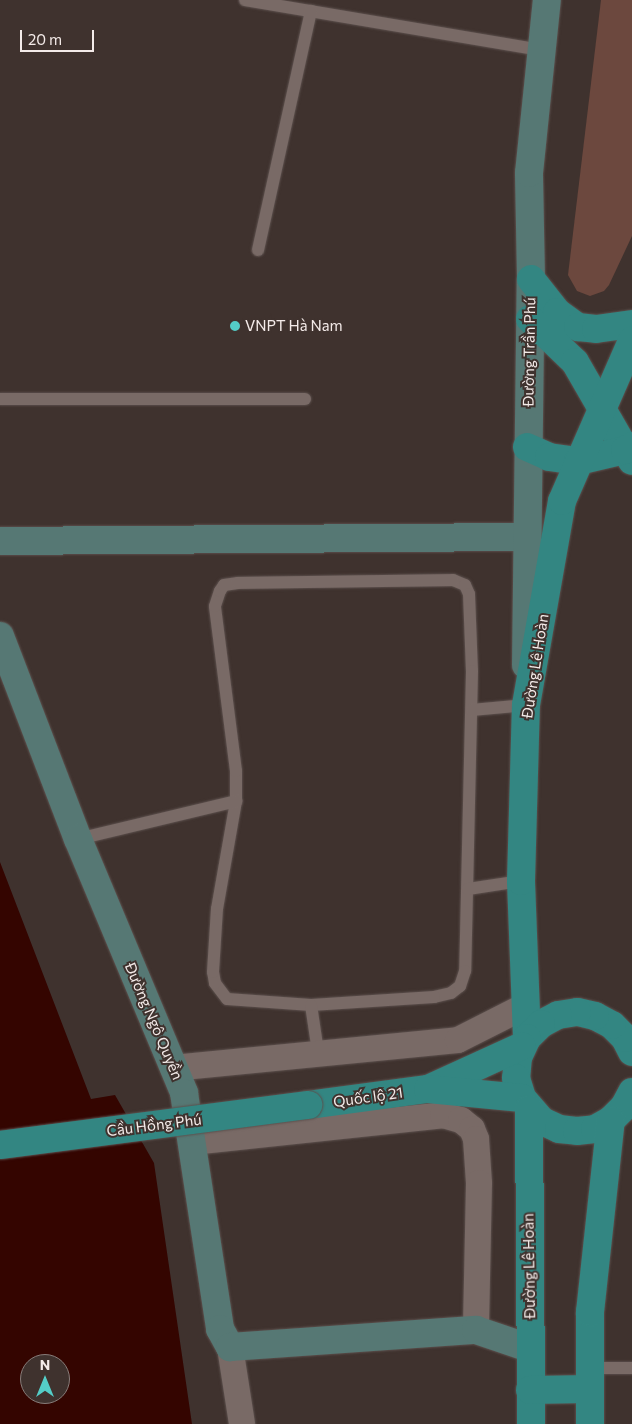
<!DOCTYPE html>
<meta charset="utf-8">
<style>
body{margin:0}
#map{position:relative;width:632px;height:1424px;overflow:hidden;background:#3f322e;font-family:Commissioner,sans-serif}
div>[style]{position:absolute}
.green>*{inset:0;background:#6c483e}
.water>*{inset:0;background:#340500}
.roads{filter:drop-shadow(0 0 1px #5c504d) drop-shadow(0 0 1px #5c504d)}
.lane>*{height:12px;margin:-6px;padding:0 6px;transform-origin:6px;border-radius:6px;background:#796a66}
.street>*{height:26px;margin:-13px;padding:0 13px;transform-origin:13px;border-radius:13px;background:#796a66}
.secondary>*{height:28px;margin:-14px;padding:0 14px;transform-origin:14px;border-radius:14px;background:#567874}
.primary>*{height:28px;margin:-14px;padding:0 14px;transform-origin:14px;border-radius:14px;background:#338682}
.bridges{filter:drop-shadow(0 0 1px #5c504d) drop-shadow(0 0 1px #5c504d)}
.primary-bridge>*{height:28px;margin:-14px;padding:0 14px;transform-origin:14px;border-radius:14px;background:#338682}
.dots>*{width:14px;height:14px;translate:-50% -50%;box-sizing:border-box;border:2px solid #3f322e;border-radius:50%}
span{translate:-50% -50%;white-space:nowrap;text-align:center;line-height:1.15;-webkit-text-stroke:4px #3f322e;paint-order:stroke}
.poi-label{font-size:15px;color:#f4ebe9}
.left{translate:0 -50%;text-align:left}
.street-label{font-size:15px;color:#f4ebe9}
.north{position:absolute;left:20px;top:1354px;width:50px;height:50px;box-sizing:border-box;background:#3f322e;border:1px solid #877c79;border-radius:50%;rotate:0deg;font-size:14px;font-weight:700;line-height:20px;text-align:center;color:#f4ebe9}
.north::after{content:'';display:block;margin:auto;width:18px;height:22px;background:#54cdc7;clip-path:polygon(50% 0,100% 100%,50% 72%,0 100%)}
.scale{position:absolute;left:20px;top:30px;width:74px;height:22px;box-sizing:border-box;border:2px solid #f4ebe9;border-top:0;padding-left:6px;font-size:15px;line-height:18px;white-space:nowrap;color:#f4ebe9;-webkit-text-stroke:4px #3f322e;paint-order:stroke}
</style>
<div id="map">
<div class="green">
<i style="clip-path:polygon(601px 0,632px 0,632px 236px,609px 285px,604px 291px,590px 296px,577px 291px,568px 275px)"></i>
</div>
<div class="water">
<i style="clip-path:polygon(evenodd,0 862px,91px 1099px,115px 1095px,154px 1163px,192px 1424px,0 1424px,0 862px,30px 1364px,60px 1364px,60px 1394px,30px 1394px,30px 1364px)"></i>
</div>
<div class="roads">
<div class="lane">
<i style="left:245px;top:0;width:300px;rotate:9.6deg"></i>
<i style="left:258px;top:250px;width:245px;rotate:-77.5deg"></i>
<i style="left:0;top:399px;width:305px"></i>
<i style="left:453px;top:580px;width:13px;rotate:23deg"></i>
<i style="left:465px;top:585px;width:10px;rotate:66deg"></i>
<i style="left:469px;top:594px;width:77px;rotate:87.8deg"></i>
<i style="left:472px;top:671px;width:300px;rotate:91.3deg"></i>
<i style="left:465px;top:971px;width:16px;rotate:108deg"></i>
<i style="left:460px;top:986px;width:11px;rotate:142deg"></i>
<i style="left:451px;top:993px;width:17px;rotate:167deg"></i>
<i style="left:434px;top:997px;width:123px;rotate:176.3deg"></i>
<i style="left:311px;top:1005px;width:84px;rotate:-175.9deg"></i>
<i style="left:227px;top:999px;width:20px;rotate:-127deg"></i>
<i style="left:215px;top:983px;width:11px;rotate:-100deg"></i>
<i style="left:213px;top:972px;width:63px;rotate:-86.4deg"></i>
<i style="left:217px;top:909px;width:110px;rotate:-80deg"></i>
<i style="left:236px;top:801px;width:30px;rotate:-90deg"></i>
<i style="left:236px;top:771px;width:166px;rotate:-97.3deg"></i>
<i style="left:215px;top:606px;width:16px;rotate:-72deg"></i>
<i style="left:220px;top:591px;width:7px;rotate:-56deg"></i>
<i style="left:224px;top:585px;width:14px;rotate:-8deg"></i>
<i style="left:238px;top:583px;width:215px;rotate:-0.8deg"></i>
<i style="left:472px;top:710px;width:54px;rotate:-5.3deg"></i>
<i style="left:78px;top:839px;width:163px;rotate:-13.5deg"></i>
<i style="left:468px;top:889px;width:54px;rotate:-8.6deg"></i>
<i style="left:311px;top:1005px;width:48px;rotate:81.5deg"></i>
<i style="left:589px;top:1368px;width:43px"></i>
</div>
<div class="street">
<i style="left:173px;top:1068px;width:286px;rotate:-5.6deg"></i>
<i style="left:458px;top:1040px;width:75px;rotate:-26.9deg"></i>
<i style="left:192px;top:1142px;width:252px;rotate:-6.1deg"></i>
<i style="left:443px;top:1115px;width:19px;rotate:16deg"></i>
<i style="left:461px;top:1120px;width:14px;rotate:39deg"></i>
<i style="left:472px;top:1129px;width:11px;rotate:68deg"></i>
<i style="left:476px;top:1139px;width:44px;rotate:86.1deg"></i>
<i style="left:479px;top:1183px;width:147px;rotate:91.2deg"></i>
<i style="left:230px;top:1347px;width:78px;rotate:81.1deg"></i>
</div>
<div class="secondary">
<i style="left:0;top:541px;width:525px;rotate:-0.44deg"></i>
<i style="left:0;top:636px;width:217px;rotate:69deg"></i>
<i style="left:78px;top:839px;width:275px;rotate:67.3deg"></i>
<i style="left:184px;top:1093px;width:239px;rotate:81.3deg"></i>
<i style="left:220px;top:1329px;width:21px;rotate:61deg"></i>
<i style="left:230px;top:1347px;width:247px;rotate:-4deg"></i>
<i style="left:476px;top:1330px;width:56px;rotate:18.8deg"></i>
<i style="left:526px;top:665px;width:386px;rotate:-89.3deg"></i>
<i style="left:531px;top:279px;width:106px;rotate:-91.1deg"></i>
<i style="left:529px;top:173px;width:174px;rotate:-84.1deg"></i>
</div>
<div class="primary">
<i style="left:531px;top:279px;width:42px;rotate:51.8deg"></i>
<i style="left:557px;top:312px;width:26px;rotate:36deg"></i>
<i style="left:578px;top:327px;width:18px;rotate:6deg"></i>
<i style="left:596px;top:329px;width:36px;rotate:-8deg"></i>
<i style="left:530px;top:319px;width:62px;rotate:43.7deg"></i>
<i style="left:575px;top:362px;width:114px;rotate:60.1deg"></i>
<i style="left:527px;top:447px;width:24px;rotate:24deg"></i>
<i style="left:549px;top:457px;width:29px;rotate:8deg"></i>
<i style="left:578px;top:461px;width:48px;rotate:-13.2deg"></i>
<i style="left:625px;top:450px;width:8px;rotate:-30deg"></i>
<i style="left:527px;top:1038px;width:157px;rotate:-92.2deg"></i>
<i style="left:521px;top:881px;width:176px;rotate:-88.4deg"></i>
<i style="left:526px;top:705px;width:207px;rotate:-80deg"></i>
<i style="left:562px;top:501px;width:175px;rotate:-66.4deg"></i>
<i style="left:632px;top:1052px;width:16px;rotate:-117deg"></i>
<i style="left:625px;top:1038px;width:18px;rotate:-135deg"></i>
<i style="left:612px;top:1025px;width:19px;rotate:-152deg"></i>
<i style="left:595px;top:1016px;width:18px;rotate:-167deg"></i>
<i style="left:577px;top:1012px;width:19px;rotate:171deg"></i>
<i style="left:558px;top:1015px;width:19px;rotate:152deg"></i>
<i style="left:541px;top:1024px;width:20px;rotate:135deg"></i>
<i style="left:527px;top:1038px;width:21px;rotate:115deg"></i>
<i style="left:518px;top:1057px;width:21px;rotate:95deg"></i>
<i style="left:516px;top:1078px;width:21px;rotate:73deg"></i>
<i style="left:522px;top:1098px;width:30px;rotate:49deg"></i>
<i style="left:542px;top:1121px;width:19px;rotate:25deg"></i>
<i style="left:559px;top:1129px;width:18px;rotate:6deg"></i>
<i style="left:577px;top:1131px;width:18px;rotate:-6deg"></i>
<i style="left:595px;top:1129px;width:18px;rotate:-29deg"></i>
<i style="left:611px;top:1120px;width:18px;rotate:-45deg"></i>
<i style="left:624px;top:1107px;width:17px;rotate:-62deg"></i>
<i style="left:428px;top:1089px;width:103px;rotate:-24.6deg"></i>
<i style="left:308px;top:1105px;width:121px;rotate:-7.6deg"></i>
<i style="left:428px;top:1089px;width:94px;rotate:5.5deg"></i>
<i style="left:529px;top:1109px;width:315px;rotate:89.6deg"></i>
<i style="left:530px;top:1390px;width:59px;rotate:-1deg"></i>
<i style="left:590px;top:1424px;width:112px;rotate:-90deg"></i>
<i style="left:590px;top:1312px;width:193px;rotate:-83.8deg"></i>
</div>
</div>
<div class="bridges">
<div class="primary-bridge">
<i style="left:0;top:1145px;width:311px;rotate:-7.4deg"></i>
</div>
</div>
<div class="dots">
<i style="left:235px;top:326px;background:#54cdc7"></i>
</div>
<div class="poi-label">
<span class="left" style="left:245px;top:326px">VNPT Hà Nam</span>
</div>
<div class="street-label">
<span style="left:529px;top:352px;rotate:-89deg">Đường Trần Phú</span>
<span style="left:535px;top:666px;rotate:-81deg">Đường Lê Hoàn</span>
<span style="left:154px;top:1021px;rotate:67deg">Đường Ngô Quyền</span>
<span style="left:368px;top:1097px;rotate:-8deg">Quốc lộ 21</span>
<span style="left:154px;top:1125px;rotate:-7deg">Cầu Hồng Phú</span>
<span style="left:529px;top:1266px;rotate:-91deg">Đường Lê Hoàn</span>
</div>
<div class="north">N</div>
<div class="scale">20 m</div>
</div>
